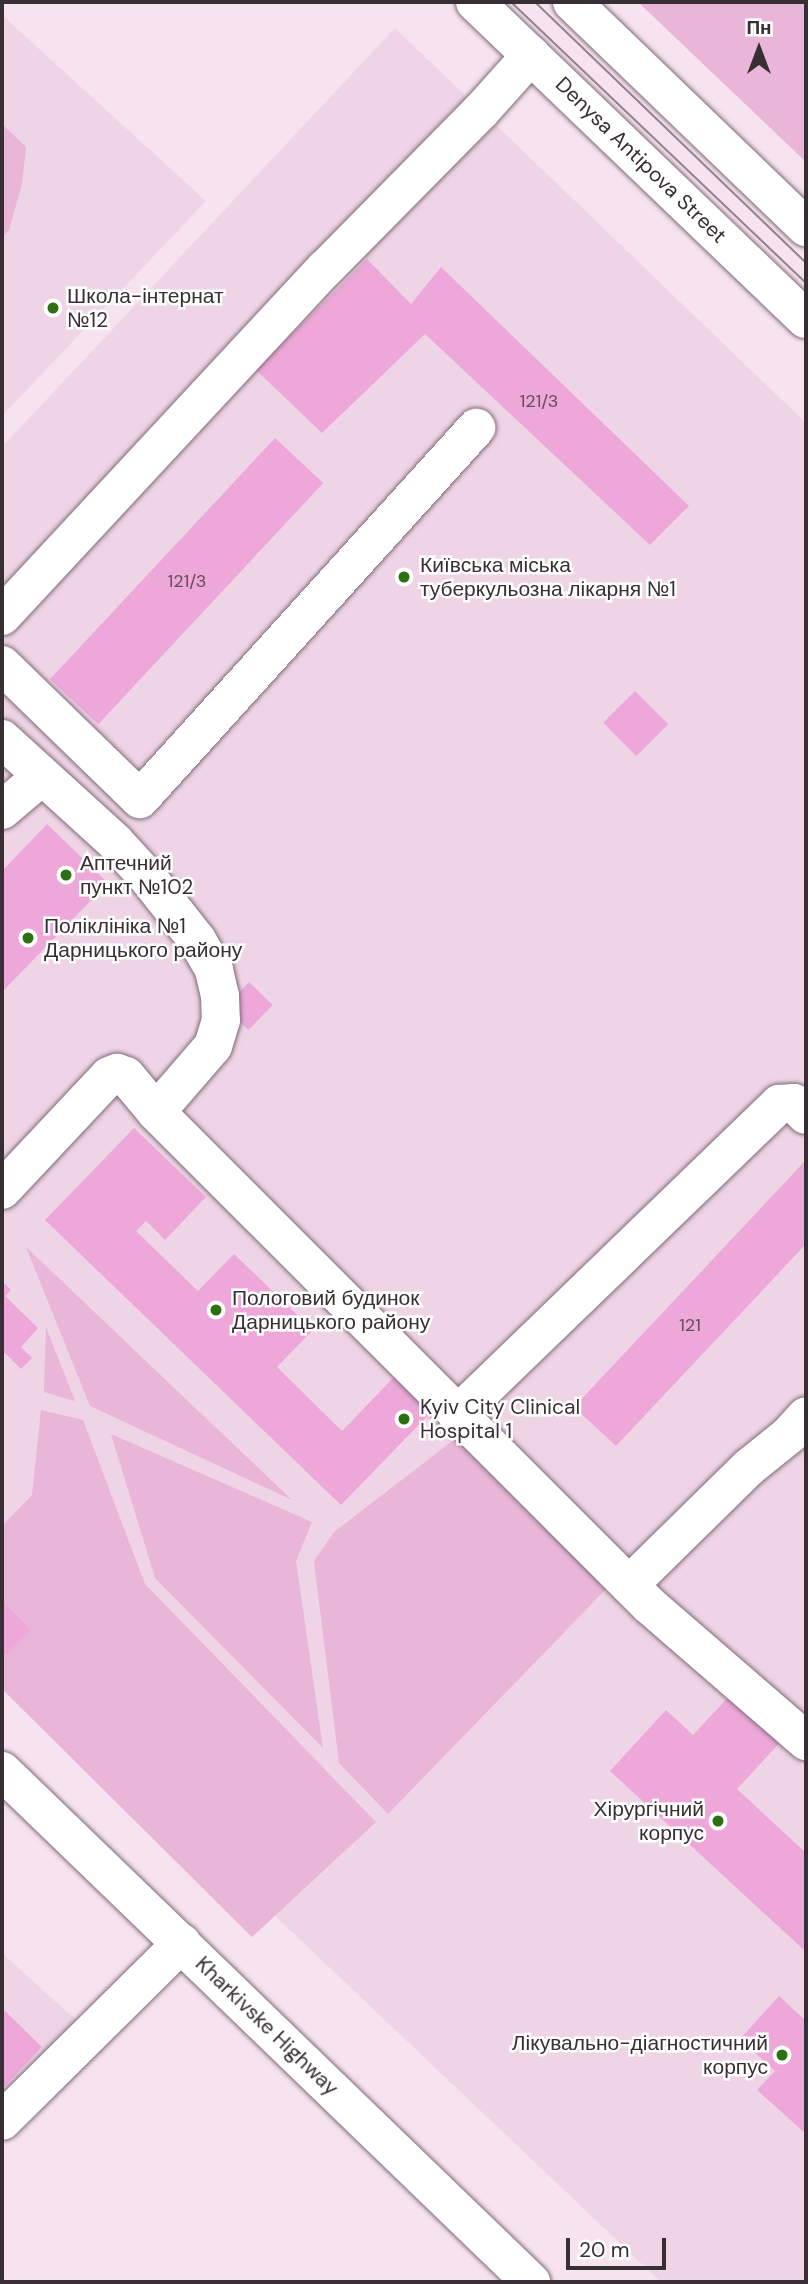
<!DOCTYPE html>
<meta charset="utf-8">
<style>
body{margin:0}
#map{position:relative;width:808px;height:2284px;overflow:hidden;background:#f7e3f0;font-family:"DM Sans",sans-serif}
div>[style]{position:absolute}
.built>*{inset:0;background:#efd4e6}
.green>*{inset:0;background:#e9b5d9}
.building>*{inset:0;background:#eda8d9;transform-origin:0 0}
.roads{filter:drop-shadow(0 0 2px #7e6c78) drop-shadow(0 0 2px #7e6c78)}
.minor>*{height:38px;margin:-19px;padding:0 19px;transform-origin:19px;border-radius:19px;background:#fff}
.major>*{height:38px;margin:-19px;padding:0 19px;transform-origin:19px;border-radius:19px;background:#fff}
.tram>*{height:2px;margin:-1px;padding:0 1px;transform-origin:1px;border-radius:1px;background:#91838c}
.dots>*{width:19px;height:19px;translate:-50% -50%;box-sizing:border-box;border:4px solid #fff;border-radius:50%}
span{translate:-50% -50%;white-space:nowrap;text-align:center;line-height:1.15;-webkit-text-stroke:5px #fff;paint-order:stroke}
.number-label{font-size:18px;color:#644d5d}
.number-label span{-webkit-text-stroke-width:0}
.street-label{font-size:21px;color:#372f34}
.poi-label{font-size:21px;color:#372f34}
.left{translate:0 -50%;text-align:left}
.right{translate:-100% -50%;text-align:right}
.frame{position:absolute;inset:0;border:4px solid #372f34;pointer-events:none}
.north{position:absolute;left:724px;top:14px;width:70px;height:70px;-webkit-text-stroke:5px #fff;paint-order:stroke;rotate:0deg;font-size:19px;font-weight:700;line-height:28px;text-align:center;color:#372f34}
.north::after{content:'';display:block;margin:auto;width:24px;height:32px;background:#372f34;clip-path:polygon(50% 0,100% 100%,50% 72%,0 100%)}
.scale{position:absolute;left:566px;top:2238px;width:100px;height:32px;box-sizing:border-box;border:4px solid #372f34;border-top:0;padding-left:9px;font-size:21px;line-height:24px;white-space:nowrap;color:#372f34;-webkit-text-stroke:5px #fff;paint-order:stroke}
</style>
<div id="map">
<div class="built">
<i style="clip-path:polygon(2px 15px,206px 201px,2px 416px)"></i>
<i style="clip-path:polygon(395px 28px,806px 423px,806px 2282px,661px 2282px,2px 1657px,2px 447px)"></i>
<i style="clip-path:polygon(2px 1953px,76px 2020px,2px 2104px)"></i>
</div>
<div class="green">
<i style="clip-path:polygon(638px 2px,806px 2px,806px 162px)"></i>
<i style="clip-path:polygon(2px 124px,26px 147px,22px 184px,9px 230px,2px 238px)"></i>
<i style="clip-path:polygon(26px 1247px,292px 1500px,90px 1406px)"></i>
<i style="clip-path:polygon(46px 1327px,75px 1401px,44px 1392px)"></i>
<i style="clip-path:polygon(41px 1410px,83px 1420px,145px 1584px,376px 1822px,252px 1937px,2px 1689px,2px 1526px,32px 1495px)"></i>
<i style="clip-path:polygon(111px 1434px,312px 1522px,296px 1561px,323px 1748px,155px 1578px)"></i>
<i style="clip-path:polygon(455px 1439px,608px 1587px,388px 1814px,339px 1763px,314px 1561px,334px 1532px)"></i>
</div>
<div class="building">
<i style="clip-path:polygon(367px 259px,411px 304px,441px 267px,689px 506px,650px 545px,425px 334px,322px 433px,256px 370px)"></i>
<i style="left:275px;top:438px;width:66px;height:330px;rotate:43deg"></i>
<i style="left:635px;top:691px;width:47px;height:45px;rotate:45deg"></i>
<i style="clip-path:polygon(47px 824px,108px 883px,2px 992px,2px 871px)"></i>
<i style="left:249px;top:982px;width:33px;height:35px;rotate:44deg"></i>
<i style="clip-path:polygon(134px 1128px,206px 1197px,165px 1240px,146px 1221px,136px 1231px,198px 1291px,234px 1254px,313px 1330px,277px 1367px,342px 1431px,397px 1374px,433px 1410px,341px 1505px,45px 1220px)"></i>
<i style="clip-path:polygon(806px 1160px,806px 1244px,616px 1446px,574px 1407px)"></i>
<i style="clip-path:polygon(2px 1281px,11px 1290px,5px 1296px,38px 1328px,21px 1347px,32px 1358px,21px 1369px,2px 1350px)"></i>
<i style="clip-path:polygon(2px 1601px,31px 1630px,6px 1655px,2px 1651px)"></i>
<i style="clip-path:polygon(736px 1689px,786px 1736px,737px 1789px,806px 1853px,806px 1952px,610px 1771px,666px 1710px,693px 1735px)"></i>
<i style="clip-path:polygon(779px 1996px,806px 2021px,806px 2134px,757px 2090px,775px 2071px,740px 2039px)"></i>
<i style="clip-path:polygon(5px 2011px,42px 2047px,2px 2089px,2px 2014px)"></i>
</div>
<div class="roads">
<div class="minor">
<i style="left:475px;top:2px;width:458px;rotate:43.8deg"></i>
<i style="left:572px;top:2px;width:325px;rotate:43.9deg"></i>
<i style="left:2px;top:616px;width:474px;rotate:-47.1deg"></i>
<i style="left:325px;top:269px;width:222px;rotate:-45.4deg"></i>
<i style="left:481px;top:111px;width:75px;rotate:-48.2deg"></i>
<i style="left:2px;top:665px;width:192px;rotate:44.2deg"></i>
<i style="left:140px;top:799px;width:501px;rotate:-47.83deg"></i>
<i style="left:2px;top:739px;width:153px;rotate:42.3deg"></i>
<i style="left:115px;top:842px;width:49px;rotate:47.5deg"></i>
<i style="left:148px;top:878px;width:79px;rotate:51.7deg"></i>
<i style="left:197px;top:940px;width:34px;rotate:60deg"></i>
<i style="left:214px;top:970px;width:27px;rotate:77deg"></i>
<i style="left:220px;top:996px;width:24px;rotate:88deg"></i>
<i style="left:221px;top:1020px;width:27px;rotate:107deg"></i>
<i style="left:213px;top:1046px;width:87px;rotate:130.8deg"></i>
<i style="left:2px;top:810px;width:51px;rotate:-40.2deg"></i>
<i style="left:2px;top:1190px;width:156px;rotate:-46.8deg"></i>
<i style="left:109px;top:1076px;width:9px;rotate:-21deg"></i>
<i style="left:117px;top:1073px;width:9px;rotate:18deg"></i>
<i style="left:126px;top:1076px;width:47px;rotate:50.2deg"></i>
<i style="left:156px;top:1112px;width:697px;rotate:45deg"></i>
<i style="left:649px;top:1605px;width:208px;rotate:40.9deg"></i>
<i style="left:457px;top:1415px;width:448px;rotate:-44deg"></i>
<i style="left:779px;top:1104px;width:15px;rotate:-4deg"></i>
<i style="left:794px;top:1103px;width:17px;rotate:45deg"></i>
<i style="left:629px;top:1585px;width:167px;rotate:-44.5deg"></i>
<i style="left:748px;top:1468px;width:53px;rotate:-38.8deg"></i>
<i style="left:789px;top:1435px;width:25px;rotate:-48deg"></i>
<i style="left:2px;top:2121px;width:253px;rotate:-44.7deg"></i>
</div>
<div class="major">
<i style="left:2px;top:1771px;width:736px;rotate:44.01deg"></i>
</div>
</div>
<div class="tram">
<i style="left:511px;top:2px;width:407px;rotate:43.6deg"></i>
<i style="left:535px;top:2px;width:376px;rotate:43.9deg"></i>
</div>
<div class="dots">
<i style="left:53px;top:308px;background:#2b7111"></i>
<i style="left:404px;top:577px;background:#2b7111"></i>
<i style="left:66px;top:875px;background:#2b7111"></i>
<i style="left:28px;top:938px;background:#2b7111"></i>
<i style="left:216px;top:1310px;background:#2b7111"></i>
<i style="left:404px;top:1419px;background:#2b7111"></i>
<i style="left:718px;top:1821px;background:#2b7111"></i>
<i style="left:782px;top:2055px;background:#2b7111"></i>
</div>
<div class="number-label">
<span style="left:539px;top:401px">121/3</span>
<span style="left:187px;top:581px">121/3</span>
<span style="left:690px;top:1325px">121</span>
</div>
<div class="street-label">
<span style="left:641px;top:160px;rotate:44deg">Denysa Antipova Street</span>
<span style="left:267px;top:2026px;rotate:44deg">Kharkivske Highway</span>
</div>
<div class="poi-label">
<span class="left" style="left:67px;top:308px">Школа-інтернат<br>№12</span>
<span class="left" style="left:420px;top:577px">Київська міська<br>туберкульозна лікарня №1</span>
<span class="left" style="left:80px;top:875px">Аптечний<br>пункт №102</span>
<span class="left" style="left:44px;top:938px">Поліклініка №1<br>Дарницького району</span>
<span class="left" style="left:232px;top:1310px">Пологовий будинок<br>Дарницького району</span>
<span class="left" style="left:420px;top:1419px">Kyiv City Clinical<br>Hospital 1</span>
<span class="right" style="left:704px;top:1821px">Хірургічний<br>корпус</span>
<span class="right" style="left:768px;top:2055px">Лікувально-діагностичний<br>корпус</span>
</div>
<div class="frame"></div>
<div class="north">Пн</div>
<div class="scale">20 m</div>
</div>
